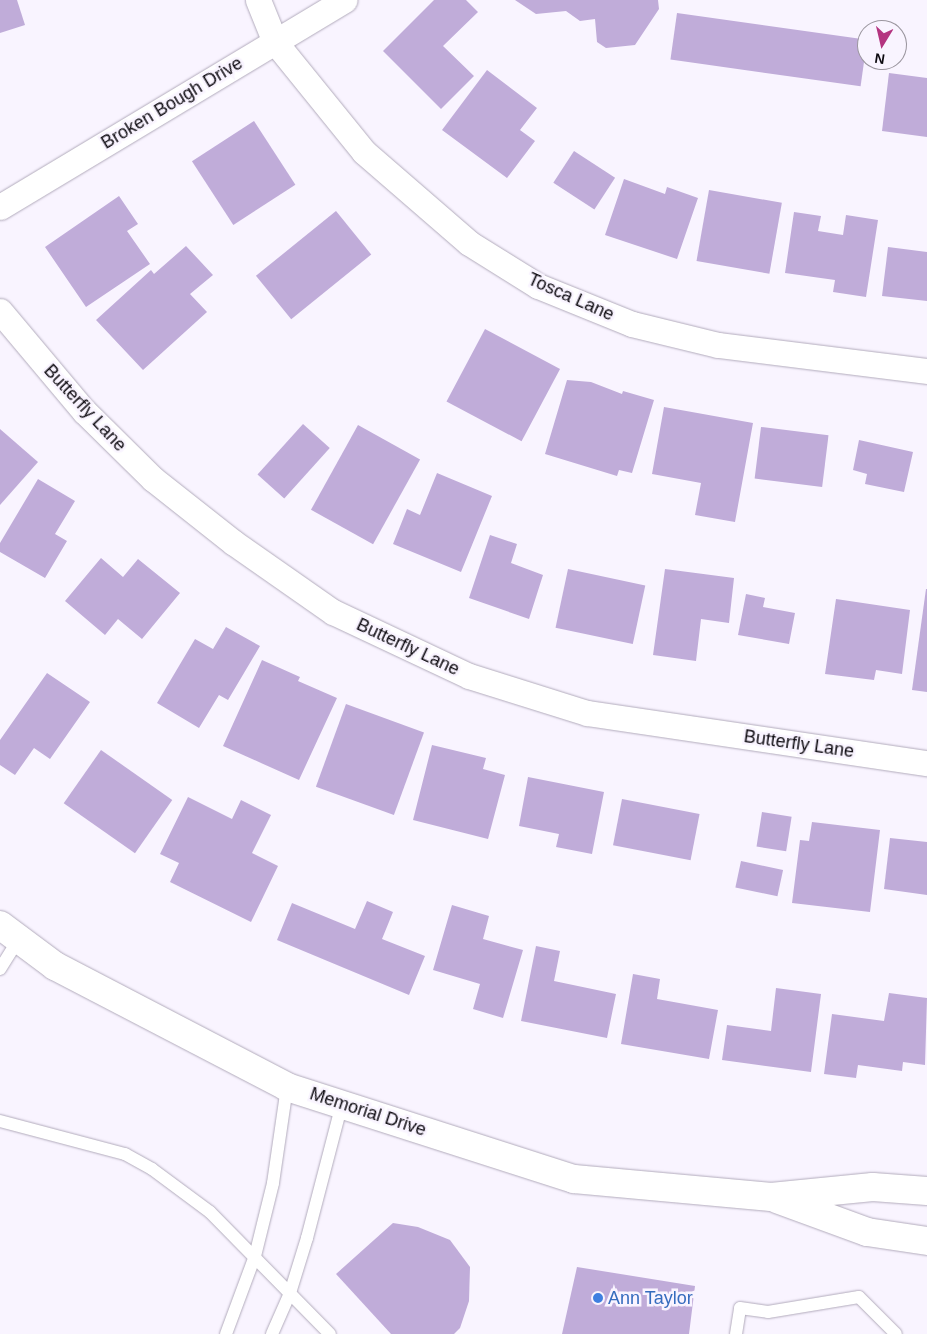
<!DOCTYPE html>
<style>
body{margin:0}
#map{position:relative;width:927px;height:1334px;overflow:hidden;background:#f9f4ff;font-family:Helvetica,sans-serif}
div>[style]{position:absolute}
.building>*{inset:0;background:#c0acd9;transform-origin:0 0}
.roads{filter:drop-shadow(0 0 1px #b2abbc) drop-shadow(0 0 1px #b2abbc)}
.lane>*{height:12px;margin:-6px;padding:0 6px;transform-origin:6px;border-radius:6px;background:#fff}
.street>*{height:25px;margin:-12.5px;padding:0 12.5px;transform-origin:12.5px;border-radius:12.5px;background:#fff}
.secondary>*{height:28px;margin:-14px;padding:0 14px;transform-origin:14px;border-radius:14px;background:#fff}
.dots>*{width:14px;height:14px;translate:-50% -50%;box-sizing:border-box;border:2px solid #f9f4ff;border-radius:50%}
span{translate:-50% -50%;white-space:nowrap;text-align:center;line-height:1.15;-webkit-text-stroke:5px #f9f4ff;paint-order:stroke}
.street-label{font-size:18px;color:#0d0a10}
.shop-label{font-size:18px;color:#366cbe}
.left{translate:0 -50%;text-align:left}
.north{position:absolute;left:857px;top:20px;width:50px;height:50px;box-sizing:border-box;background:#f9f4ff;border:1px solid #9b969f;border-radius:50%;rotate:189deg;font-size:14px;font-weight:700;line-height:20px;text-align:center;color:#0d0a10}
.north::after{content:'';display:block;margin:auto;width:18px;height:22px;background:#b43480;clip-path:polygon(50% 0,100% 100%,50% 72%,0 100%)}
</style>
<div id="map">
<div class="building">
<i style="clip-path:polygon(0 0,17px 0,25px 25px,0 33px)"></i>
<i style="clip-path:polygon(434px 0,466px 0,478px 12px,443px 46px,474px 76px,441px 109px,383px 51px)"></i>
<i style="clip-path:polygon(515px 0,658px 0,659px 9px,635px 45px,606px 48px,597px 42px,595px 19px,580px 21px,566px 11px,536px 14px)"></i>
<i style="left:677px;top:13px;width:192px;height:47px;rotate:8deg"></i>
<i style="clip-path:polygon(487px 70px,537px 108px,520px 130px,535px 141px,507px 178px,442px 130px)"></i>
<i style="clip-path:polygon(889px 73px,927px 78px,927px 137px,882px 131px)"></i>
<i style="left:254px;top:121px;width:76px;height:74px;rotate:57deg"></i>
<i style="left:574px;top:151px;width:49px;height:38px;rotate:33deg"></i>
<i style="clip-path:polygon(624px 179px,665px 194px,667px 187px,698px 198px,677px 259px,605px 235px)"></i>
<i style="left:709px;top:190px;width:74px;height:72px;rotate:10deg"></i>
<i style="clip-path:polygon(119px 196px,138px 224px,127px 231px,150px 264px,86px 307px,45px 247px)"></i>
<i style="left:336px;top:211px;width:56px;height:103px;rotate:51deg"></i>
<i style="clip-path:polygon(794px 212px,821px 216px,818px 231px,843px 235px,846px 215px,878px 220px,866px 297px,833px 292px,835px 280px,785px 273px)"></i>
<i style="clip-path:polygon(186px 246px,213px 275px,190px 294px,207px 312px,143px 370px,96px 320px,151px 270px,154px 274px)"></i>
<i style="clip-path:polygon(888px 247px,927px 252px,927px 301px,882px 296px)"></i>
<i style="left:485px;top:329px;width:85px;height:82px;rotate:28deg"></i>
<i style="clip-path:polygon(567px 380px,591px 382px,622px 394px,623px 391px,654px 400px,632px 473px,619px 470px,617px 476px,545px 454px)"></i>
<i style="clip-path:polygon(664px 407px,753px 423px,735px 522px,695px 515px,701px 483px,652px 474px)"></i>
<i style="left:303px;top:424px;width:36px;height:68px;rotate:42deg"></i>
<i style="left:358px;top:425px;width:71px;height:97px;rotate:29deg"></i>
<i style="left:761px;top:427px;width:68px;height:52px;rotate:7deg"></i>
<i style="clip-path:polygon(0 429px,38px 462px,0 505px)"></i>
<i style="clip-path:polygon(859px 440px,913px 452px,904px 492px,865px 484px,867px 474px,853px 470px)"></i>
<i style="clip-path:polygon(437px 473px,492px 496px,461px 572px,393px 544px,407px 509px,420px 515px)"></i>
<i style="clip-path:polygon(38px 479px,75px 501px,55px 534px,67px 541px,45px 578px,0 552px,0 543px)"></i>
<i style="clip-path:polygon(490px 535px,517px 544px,511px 563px,543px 575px,529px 619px,469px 598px)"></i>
<i style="clip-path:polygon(101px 558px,123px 577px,138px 559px,180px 593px,142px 639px,118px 619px,105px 635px,65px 601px)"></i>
<i style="left:568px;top:569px;width:79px;height:60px;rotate:12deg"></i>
<i style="clip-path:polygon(665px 569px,734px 578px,729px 623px,701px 619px,696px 661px,653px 655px)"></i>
<i style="clip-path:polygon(926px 589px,927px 589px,927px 692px,912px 690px)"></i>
<i style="clip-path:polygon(746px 594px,765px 598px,763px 607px,795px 613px,789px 644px,738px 635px)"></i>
<i style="clip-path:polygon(836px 599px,910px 610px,902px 674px,876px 670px,874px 680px,825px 674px)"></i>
<i style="clip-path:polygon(226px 627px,260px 646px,228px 700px,219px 695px,199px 728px,157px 703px,195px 639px,213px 649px)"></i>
<i style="clip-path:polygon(262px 660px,300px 677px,298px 681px,337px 698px,299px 780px,223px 746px)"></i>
<i style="clip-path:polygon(47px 673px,90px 702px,50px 759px,34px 748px,15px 775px,0 765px,0 740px)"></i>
<i style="left:346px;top:704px;width:83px;height:88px;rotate:20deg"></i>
<i style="clip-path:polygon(432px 745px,486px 758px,483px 769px,505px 775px,488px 839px,413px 820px)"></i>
<i style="left:101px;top:750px;width:87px;height:65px;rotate:35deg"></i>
<i style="clip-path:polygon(528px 777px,604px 792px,592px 854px,556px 847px,559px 834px,519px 826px)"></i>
<i style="clip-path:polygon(188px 797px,232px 819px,241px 800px,271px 815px,252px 853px,278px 866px,251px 922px,170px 882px,179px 863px,160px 854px)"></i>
<i style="left:622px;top:799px;width:79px;height:47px;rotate:11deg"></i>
<i style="left:762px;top:812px;width:30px;height:35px;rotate:9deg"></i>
<i style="clip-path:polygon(812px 822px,880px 830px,870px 912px,792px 903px,800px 840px,809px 841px)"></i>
<i style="clip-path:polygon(890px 838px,927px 842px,927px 895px,884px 889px)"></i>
<i style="left:741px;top:861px;width:43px;height:27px;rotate:12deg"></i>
<i style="clip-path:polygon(367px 901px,393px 912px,382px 939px,425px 956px,409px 995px,277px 940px,292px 903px,355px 929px)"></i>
<i style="clip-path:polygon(452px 905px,489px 916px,483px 939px,523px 950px,503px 1018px,473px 1009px,480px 984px,433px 970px)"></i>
<i style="clip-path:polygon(536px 946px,560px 951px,554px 981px,616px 994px,607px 1038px,521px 1021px)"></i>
<i style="clip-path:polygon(633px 974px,660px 979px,657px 999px,718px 1010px,709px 1059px,621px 1044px)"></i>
<i style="clip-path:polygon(776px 988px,821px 994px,811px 1072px,722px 1060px,727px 1025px,771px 1031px)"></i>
<i style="clip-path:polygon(889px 993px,927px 998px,925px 1065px,903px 1062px,902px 1071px,858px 1065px,856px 1078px,824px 1074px,832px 1014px,884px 1021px)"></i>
<i style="clip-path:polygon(393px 1223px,418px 1227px,450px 1240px,470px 1267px,469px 1301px,460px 1328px,454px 1334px,391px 1334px,336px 1274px)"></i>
<i style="clip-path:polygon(577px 1267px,695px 1286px,689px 1334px,562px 1334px)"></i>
</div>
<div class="roads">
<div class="lane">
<i style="left:0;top:969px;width:36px;rotate:-58deg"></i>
<i style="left:0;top:1121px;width:129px;rotate:14.8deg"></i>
<i style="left:125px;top:1154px;width:31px;rotate:29deg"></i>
<i style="left:152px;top:1169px;width:72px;rotate:36.6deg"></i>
<i style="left:210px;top:1212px;width:171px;rotate:45.5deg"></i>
<i style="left:226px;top:1334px;width:83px;rotate:-69.6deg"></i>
<i style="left:255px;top:1256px;width:75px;rotate:-76.1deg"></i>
<i style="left:273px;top:1183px;width:97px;rotate:-81.7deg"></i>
<i style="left:272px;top:1334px;width:45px;rotate:-66.3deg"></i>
<i style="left:290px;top:1293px;width:58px;rotate:-72.8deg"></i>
<i style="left:307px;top:1238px;width:138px;rotate:-75.4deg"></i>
<i style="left:736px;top:1334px;width:26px;rotate:-81deg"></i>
<i style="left:740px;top:1308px;width:28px;rotate:8deg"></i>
<i style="left:768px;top:1312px;width:92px;rotate:-9.4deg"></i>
<i style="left:859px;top:1297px;width:52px;rotate:45deg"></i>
</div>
<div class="street">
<i style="left:258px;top:0;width:45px;rotate:68deg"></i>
<i style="left:275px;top:42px;width:141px;rotate:51deg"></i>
<i style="left:364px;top:152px;width:139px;rotate:40.9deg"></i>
<i style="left:469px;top:243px;width:81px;rotate:31.9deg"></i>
<i style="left:538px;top:286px;width:101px;rotate:22deg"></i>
<i style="left:632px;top:324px;width:89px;rotate:13.7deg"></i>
<i style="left:718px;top:345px;width:211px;rotate:7.1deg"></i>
<i style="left:0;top:207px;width:402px;rotate:-31deg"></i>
<i style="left:0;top:311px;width:131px;rotate:50deg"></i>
<i style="left:84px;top:411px;width:97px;rotate:44.6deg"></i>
<i style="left:153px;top:479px;width:103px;rotate:38.3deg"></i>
<i style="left:234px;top:543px;width:121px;rotate:34.9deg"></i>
<i style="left:333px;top:612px;width:150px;rotate:25.2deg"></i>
<i style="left:469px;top:676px;width:124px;rotate:17.4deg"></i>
<i style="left:587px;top:713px;width:344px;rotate:8.4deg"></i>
</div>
<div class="secondary">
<i style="left:0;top:925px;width:69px;rotate:36.7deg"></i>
<i style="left:55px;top:966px;width:262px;rotate:27.5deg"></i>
<i style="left:287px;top:1087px;width:301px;rotate:17.8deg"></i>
<i style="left:574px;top:1179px;width:198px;rotate:5.2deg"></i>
<i style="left:771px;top:1197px;width:102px;rotate:-5.6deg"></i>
<i style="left:873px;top:1187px;width:54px;rotate:4.2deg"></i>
<i style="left:777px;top:1199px;width:96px;rotate:20.1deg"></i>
<i style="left:867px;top:1232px;width:61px;rotate:8.5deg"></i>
</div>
</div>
<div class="dots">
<i style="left:598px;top:1298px;background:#3f7fe0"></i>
</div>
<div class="street-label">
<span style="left:172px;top:103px;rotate:-31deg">Broken Bough Drive</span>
<span style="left:571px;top:297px;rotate:24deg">Tosca Lane</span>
<span style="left:85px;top:408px;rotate:47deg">Butterfly Lane</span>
<span style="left:408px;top:647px;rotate:25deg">Butterfly Lane</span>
<span style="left:799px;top:744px;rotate:8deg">Butterfly Lane</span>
<span style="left:368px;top:1112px;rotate:18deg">Memorial Drive</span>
</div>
<div class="shop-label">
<span class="left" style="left:608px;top:1298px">Ann Taylor</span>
</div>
<div class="north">N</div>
</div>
